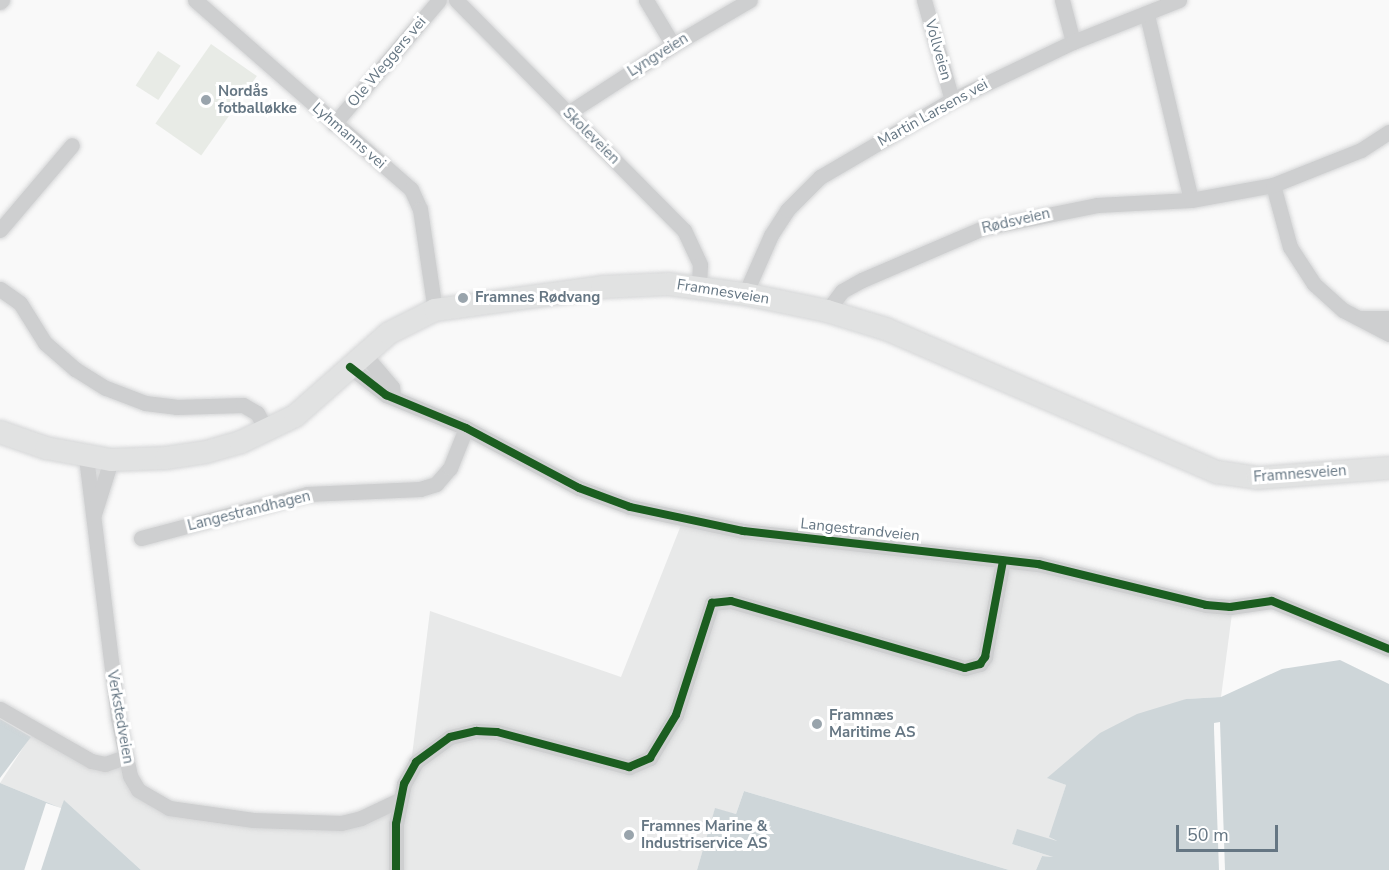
<!DOCTYPE html>
<meta charset="utf-8">
<style>
body{margin:0}
#map{position:relative;width:1389px;height:870px;overflow:hidden;background:#f9f9f9;font-family:"Nunito Sans",sans-serif}
div>[style]{position:absolute}
.built>*{inset:0;background:#e8e9e9}
.green>*{inset:0;background:#e8ebe6;transform-origin:0 0}
.water>*{inset:0;background:#ced6d9}
.pier>*{inset:0;background:#f9f9f9;transform-origin:0 0}
.roads{filter:drop-shadow(0 0 2px #d5d6d7) drop-shadow(0 0 2px #d5d6d7)}
.street>*{height:15px;margin:-7.5px;padding:0 7.5px;transform-origin:7.5px;border-radius:7.5px;background:#cecfd0}
.secondary>*{height:22px;margin:-11px;padding:0 11px;transform-origin:11px;border-radius:11px;background:#e1e2e2}
.cycleway>*{height:8px;margin:-4px;padding:0 4px;transform-origin:4px;border-radius:4px;background:#1b5e20}
.dots>*{width:16px;height:16px;translate:-50% -50%;box-sizing:border-box;border:3px solid #fff;border-radius:50%}
span{translate:-50% -50%;white-space:nowrap;text-align:center;line-height:1.15;-webkit-text-stroke:6px #fff;paint-order:stroke}
.street-label{font-size:15px;color:#657683}
.poi-label{font-size:15px;color:#657683;font-weight:700}
.left{translate:0 -50%;text-align:left}
.scale{position:absolute;left:1176px;top:825px;width:102px;height:27px;box-sizing:border-box;border:3px solid #657683;border-top:0;padding-left:8px;font-size:18px;line-height:21px;white-space:nowrap;color:#657683;-webkit-text-stroke:4px #fff;paint-order:stroke}
</style>
<div id="map">
<div class="built">
<i style="clip-path:polygon(683px 520px,1038px 564px,1233px 606px,1221px 697px,1186px 699px,1048px 778px,1066px 785px,1050px 837px,1057px 842px,1017px 830px,1012px 844px,1053px 857px,1042px 856px,1036px 870px,1009px 870px,744px 791px,736px 814px,715px 809px,697px 870px,141px 870px,65px 801px,61px 808px,0 783px,36px 728px,91px 761px,125px 757px,130px 776px,169px 808px,341px 823px,399px 800px,410px 772px,430px 611px,621px 677px)"></i>
</div>
<div class="green">
<i style="left:211px;top:44px;width:56px;height:97px;rotate:35deg"></i>
<i style="left:158px;top:51px;width:27px;height:41px;rotate:33deg"></i>
</div>
<div class="water">
<i style="clip-path:polygon(1340px 660px,1389px 684px,1389px 870px,1036px 870px,1042px 856px,1053px 857px,1012px 844px,1017px 829px,1057px 841px,1049px 837px,1066px 785px,1047px 778px,1100px 733px,1137px 714px,1186px 699px,1221px 697px,1282px 669px)"></i>
<i style="clip-path:polygon(0 719px,31px 737px,0 778px)"></i>
<i style="clip-path:polygon(0 783px,61px 808px,64px 800px,141px 870px,0 870px)"></i>
<i style="clip-path:polygon(744px 791px,1009px 870px,697px 870px,715px 808px,736px 814px)"></i>
</div>
<div class="pier">
<i style="clip-path:polygon(1220px 722px,1225px 870px,1219px 870px,1214px 729px,1214px 723px)"></i>
<i style="left:46px;top:803px;width:16px;height:73px;rotate:18deg"></i>
</div>
<div class="roads">
<div class="street">
<i style="left:195px;top:0;width:287px;rotate:41.2deg"></i>
<i style="left:411px;top:189px;width:22px;rotate:66deg"></i>
<i style="left:420px;top:209px;width:102px;rotate:81.6deg"></i>
<i style="left:456px;top:0;width:324px;rotate:45.3deg"></i>
<i style="left:684px;top:230px;width:38px;rotate:65deg"></i>
<i style="left:700px;top:265px;width:21px;rotate:93deg"></i>
<i style="left:646px;top:0;width:52px;rotate:59deg"></i>
<i style="left:924px;top:0;width:104px;rotate:74.4deg"></i>
<i style="left:1062px;top:0;width:43px;rotate:75.3deg"></i>
<i style="left:0;top:2px;width:3px;rotate:-45deg"></i>
<i style="left:1147px;top:15px;width:190px;rotate:76.6deg"></i>
<i style="left:568px;top:113px;width:125px;rotate:-32.9deg"></i>
<i style="left:673px;top:45px;width:89px;rotate:-30.3deg"></i>
<i style="left:334px;top:124px;width:162px;rotate:-49.7deg"></i>
<i style="left:1273px;top:185px;width:64px;rotate:74.7deg"></i>
<i style="left:1290px;top:247px;width:44px;rotate:57deg"></i>
<i style="left:1314px;top:284px;width:39px;rotate:42deg"></i>
<i style="left:1343px;top:310px;width:52px;rotate:27.6deg"></i>
<i style="left:0;top:230px;width:111px;rotate:-49.7deg"></i>
<i style="left:0;top:289px;width:24px;rotate:35deg"></i>
<i style="left:20px;top:303px;width:47px;rotate:58deg"></i>
<i style="left:45px;top:343px;width:40px;rotate:41deg"></i>
<i style="left:75px;top:369px;width:36px;rotate:32deg"></i>
<i style="left:106px;top:388px;width:42px;rotate:21deg"></i>
<i style="left:145px;top:403px;width:31px;rotate:7deg"></i>
<i style="left:176px;top:407px;width:67px;rotate:-1.7deg"></i>
<i style="left:243px;top:405px;width:16px;rotate:30deg"></i>
<i style="left:257px;top:413px;width:21px;rotate:61deg"></i>
<i style="left:745px;top:294px;width:64px;rotate:-66.2deg"></i>
<i style="left:771px;top:235px;width:30px;rotate:-57deg"></i>
<i style="left:787px;top:210px;width:47px;rotate:-45deg"></i>
<i style="left:820px;top:177px;width:153px;rotate:-30.3deg"></i>
<i style="left:952px;top:100px;width:134px;rotate:-25.6deg"></i>
<i style="left:1073px;top:42px;width:114px;rotate:-21.6deg"></i>
<i style="left:827px;top:311px;width:25px;rotate:-53deg"></i>
<i style="left:842px;top:291px;width:23px;rotate:-29deg"></i>
<i style="left:862px;top:280px;width:132px;rotate:-23.3deg"></i>
<i style="left:983px;top:228px;width:116px;rotate:-11.4deg"></i>
<i style="left:1097px;top:205px;width:94px;rotate:-3deg"></i>
<i style="left:1191px;top:200px;width:83px;rotate:-10.4deg"></i>
<i style="left:1273px;top:185px;width:95px;rotate:-21.7deg"></i>
<i style="left:1361px;top:150px;width:33px;rotate:-33deg"></i>
<i style="left:1362px;top:318px;width:27px"></i>
<i style="left:364px;top:354px;width:43px;rotate:49.7deg"></i>
<i style="left:392px;top:387px;width:8px;rotate:83deg"></i>
<i style="left:350px;top:367px;width:46px;rotate:37.9deg"></i>
<i style="left:386px;top:395px;width:87px;rotate:22.4deg"></i>
<i style="left:466px;top:428px;width:128px;rotate:28deg"></i>
<i style="left:579px;top:488px;width:54px;rotate:20.4deg"></i>
<i style="left:630px;top:507px;width:116px;rotate:12deg"></i>
<i style="left:743px;top:531px;width:297px;rotate:6.4deg"></i>
<i style="left:1038px;top:564px;width:173px;rotate:13.7deg"></i>
<i style="left:1206px;top:605px;width:24px;rotate:5deg"></i>
<i style="left:1230px;top:607px;width:42px;rotate:-8.1deg"></i>
<i style="left:1272px;top:601px;width:126px;rotate:22.3deg"></i>
<i style="left:86px;top:457px;width:263px;rotate:83deg"></i>
<i style="left:118px;top:718px;width:59px;rotate:78.3deg"></i>
<i style="left:130px;top:776px;width:16px;rotate:60deg"></i>
<i style="left:138px;top:790px;width:36px;rotate:30deg"></i>
<i style="left:169px;top:808px;width:85px;rotate:8.1deg"></i>
<i style="left:253px;top:820px;width:88px;rotate:2deg"></i>
<i style="left:341px;top:823px;width:21px;rotate:-14deg"></i>
<i style="left:361px;top:818px;width:42px;rotate:-25.3deg"></i>
<i style="left:94px;top:514px;width:57px;rotate:-72.5deg"></i>
<i style="left:141px;top:538px;width:172px;rotate:-14.8deg"></i>
<i style="left:307px;top:494px;width:113px;rotate:-2.5deg"></i>
<i style="left:420px;top:489px;width:17px;rotate:-17deg"></i>
<i style="left:436px;top:484px;width:21px;rotate:-49deg"></i>
<i style="left:450px;top:468px;width:43px;rotate:-68.2deg"></i>
<i style="left:0;top:709px;width:105px;rotate:29.7deg"></i>
<i style="left:91px;top:761px;width:14px;rotate:12deg"></i>
<i style="left:105px;top:764px;width:21px;rotate:-19deg"></i>
<i style="left:396px;top:870px;width:46px;rotate:-90deg"></i>
<i style="left:396px;top:824px;width:41px;rotate:-78.7deg"></i>
<i style="left:404px;top:784px;width:25px;rotate:-61deg"></i>
<i style="left:416px;top:762px;width:42px;rotate:-36.3deg"></i>
<i style="left:450px;top:737px;width:27px;rotate:-13deg"></i>
<i style="left:476px;top:731px;width:21px;rotate:3deg"></i>
<i style="left:497px;top:732px;width:137px;rotate:14.9deg"></i>
<i style="left:629px;top:767px;width:23px;rotate:-23deg"></i>
<i style="left:650px;top:758px;width:50px;rotate:-58.8deg"></i>
<i style="left:676px;top:715px;width:118px;rotate:-72.2deg"></i>
<i style="left:712px;top:603px;width:19px;rotate:-6deg"></i>
<i style="left:731px;top:601px;width:243px;rotate:16deg"></i>
<i style="left:965px;top:668px;width:16px;rotate:-15deg"></i>
<i style="left:980px;top:664px;width:9px;rotate:-54deg"></i>
<i style="left:985px;top:657px;width:98px;rotate:-79.4deg"></i>
</div>
<div class="secondary">
<i style="left:0;top:432px;width:49px;rotate:19.2deg"></i>
<i style="left:46px;top:448px;width:66px;rotate:10.5deg"></i>
<i style="left:111px;top:460px;width:55px;rotate:-2.1deg"></i>
<i style="left:166px;top:458px;width:40px;rotate:-8.5deg"></i>
<i style="left:206px;top:452px;width:36px;rotate:-16deg"></i>
<i style="left:241px;top:442px;width:60px;rotate:-25.7deg"></i>
<i style="left:295px;top:416px;width:125px;rotate:-41.4deg"></i>
<i style="left:389px;top:333px;width:51px;rotate:-26.6deg"></i>
<i style="left:435px;top:310px;width:169px;rotate:-7.8deg"></i>
<i style="left:602px;top:287px;width:66px;rotate:-2.6deg"></i>
<i style="left:668px;top:284px;width:78px;rotate:7.4deg"></i>
<i style="left:745px;top:294px;width:84px;rotate:11.7deg"></i>
<i style="left:827px;top:311px;width:62px;rotate:17deg"></i>
<i style="left:886px;top:329px;width:361px;rotate:23.4deg"></i>
<i style="left:1217px;top:472px;width:41px;rotate:8.3deg"></i>
<i style="left:1258px;top:478px;width:131px;rotate:-4.4deg"></i>
</div>
</div>
<div class="cycleway">
<i style="left:350px;top:367px;width:46px;rotate:37.9deg"></i>
<i style="left:386px;top:395px;width:87px;rotate:22.4deg"></i>
<i style="left:466px;top:428px;width:128px;rotate:28deg"></i>
<i style="left:579px;top:488px;width:54px;rotate:20.4deg"></i>
<i style="left:630px;top:507px;width:116px;rotate:12deg"></i>
<i style="left:743px;top:531px;width:297px;rotate:6.4deg"></i>
<i style="left:1038px;top:564px;width:173px;rotate:13.7deg"></i>
<i style="left:1206px;top:605px;width:24px;rotate:5deg"></i>
<i style="left:1230px;top:607px;width:42px;rotate:-8.1deg"></i>
<i style="left:1272px;top:601px;width:126px;rotate:22.3deg"></i>
<i style="left:396px;top:870px;width:46px;rotate:-90deg"></i>
<i style="left:396px;top:824px;width:41px;rotate:-78.7deg"></i>
<i style="left:404px;top:784px;width:25px;rotate:-61deg"></i>
<i style="left:416px;top:762px;width:42px;rotate:-36.3deg"></i>
<i style="left:450px;top:737px;width:27px;rotate:-13deg"></i>
<i style="left:476px;top:731px;width:21px;rotate:3deg"></i>
<i style="left:497px;top:732px;width:137px;rotate:14.9deg"></i>
<i style="left:629px;top:767px;width:23px;rotate:-23deg"></i>
<i style="left:650px;top:758px;width:50px;rotate:-58.8deg"></i>
<i style="left:676px;top:715px;width:118px;rotate:-72.2deg"></i>
<i style="left:712px;top:603px;width:19px;rotate:-6deg"></i>
<i style="left:731px;top:601px;width:243px;rotate:16deg"></i>
<i style="left:965px;top:668px;width:16px;rotate:-15deg"></i>
<i style="left:980px;top:664px;width:9px;rotate:-54deg"></i>
<i style="left:985px;top:657px;width:98px;rotate:-79.4deg"></i>
</div>
<div class="dots">
<i style="left:206px;top:100px;background:#99a4ac"></i>
<i style="left:463px;top:298px;background:#99a4ac"></i>
<i style="left:817px;top:724px;background:#99a4ac"></i>
<i style="left:629px;top:835px;background:#99a4ac"></i>
</div>
<div class="street-label">
<span style="left:938px;top:50px;rotate:74deg">Vollveien</span>
<span style="left:658px;top:55px;rotate:-32deg">Lyngveien</span>
<span style="left:387px;top:62px;rotate:-50deg">Ole Weggers vei</span>
<span style="left:933px;top:113px;rotate:-29deg">Martin Larsens vei</span>
<span style="left:349px;top:136px;rotate:41deg">Lyhmanns vei</span>
<span style="left:591px;top:136px;rotate:45deg">Skoleveien</span>
<span style="left:1016px;top:221px;rotate:-13deg">Rødsveien</span>
<span style="left:723px;top:292px;rotate:9deg">Framnesveien</span>
<span style="left:1300px;top:474px;rotate:-4deg">Framnesveien</span>
<span style="left:249px;top:511px;rotate:-14deg">Langestrandhagen</span>
<span style="left:860px;top:530px;rotate:6deg">Langestrandveien</span>
<span style="left:120px;top:717px;rotate:80deg">Verkstedveien</span>
</div>
<div class="poi-label">
<span class="left" style="left:218px;top:100px">Nordås<br>fotballøkke</span>
<span class="left" style="left:475px;top:298px">Framnes Rødvang</span>
<span class="left" style="left:829px;top:724px">Framnæs<br>Maritime AS</span>
<span class="left" style="left:641px;top:835px">Framnes Marine &amp;<br>Industriservice AS</span>
</div>
<div class="scale">50 m</div>
</div>
